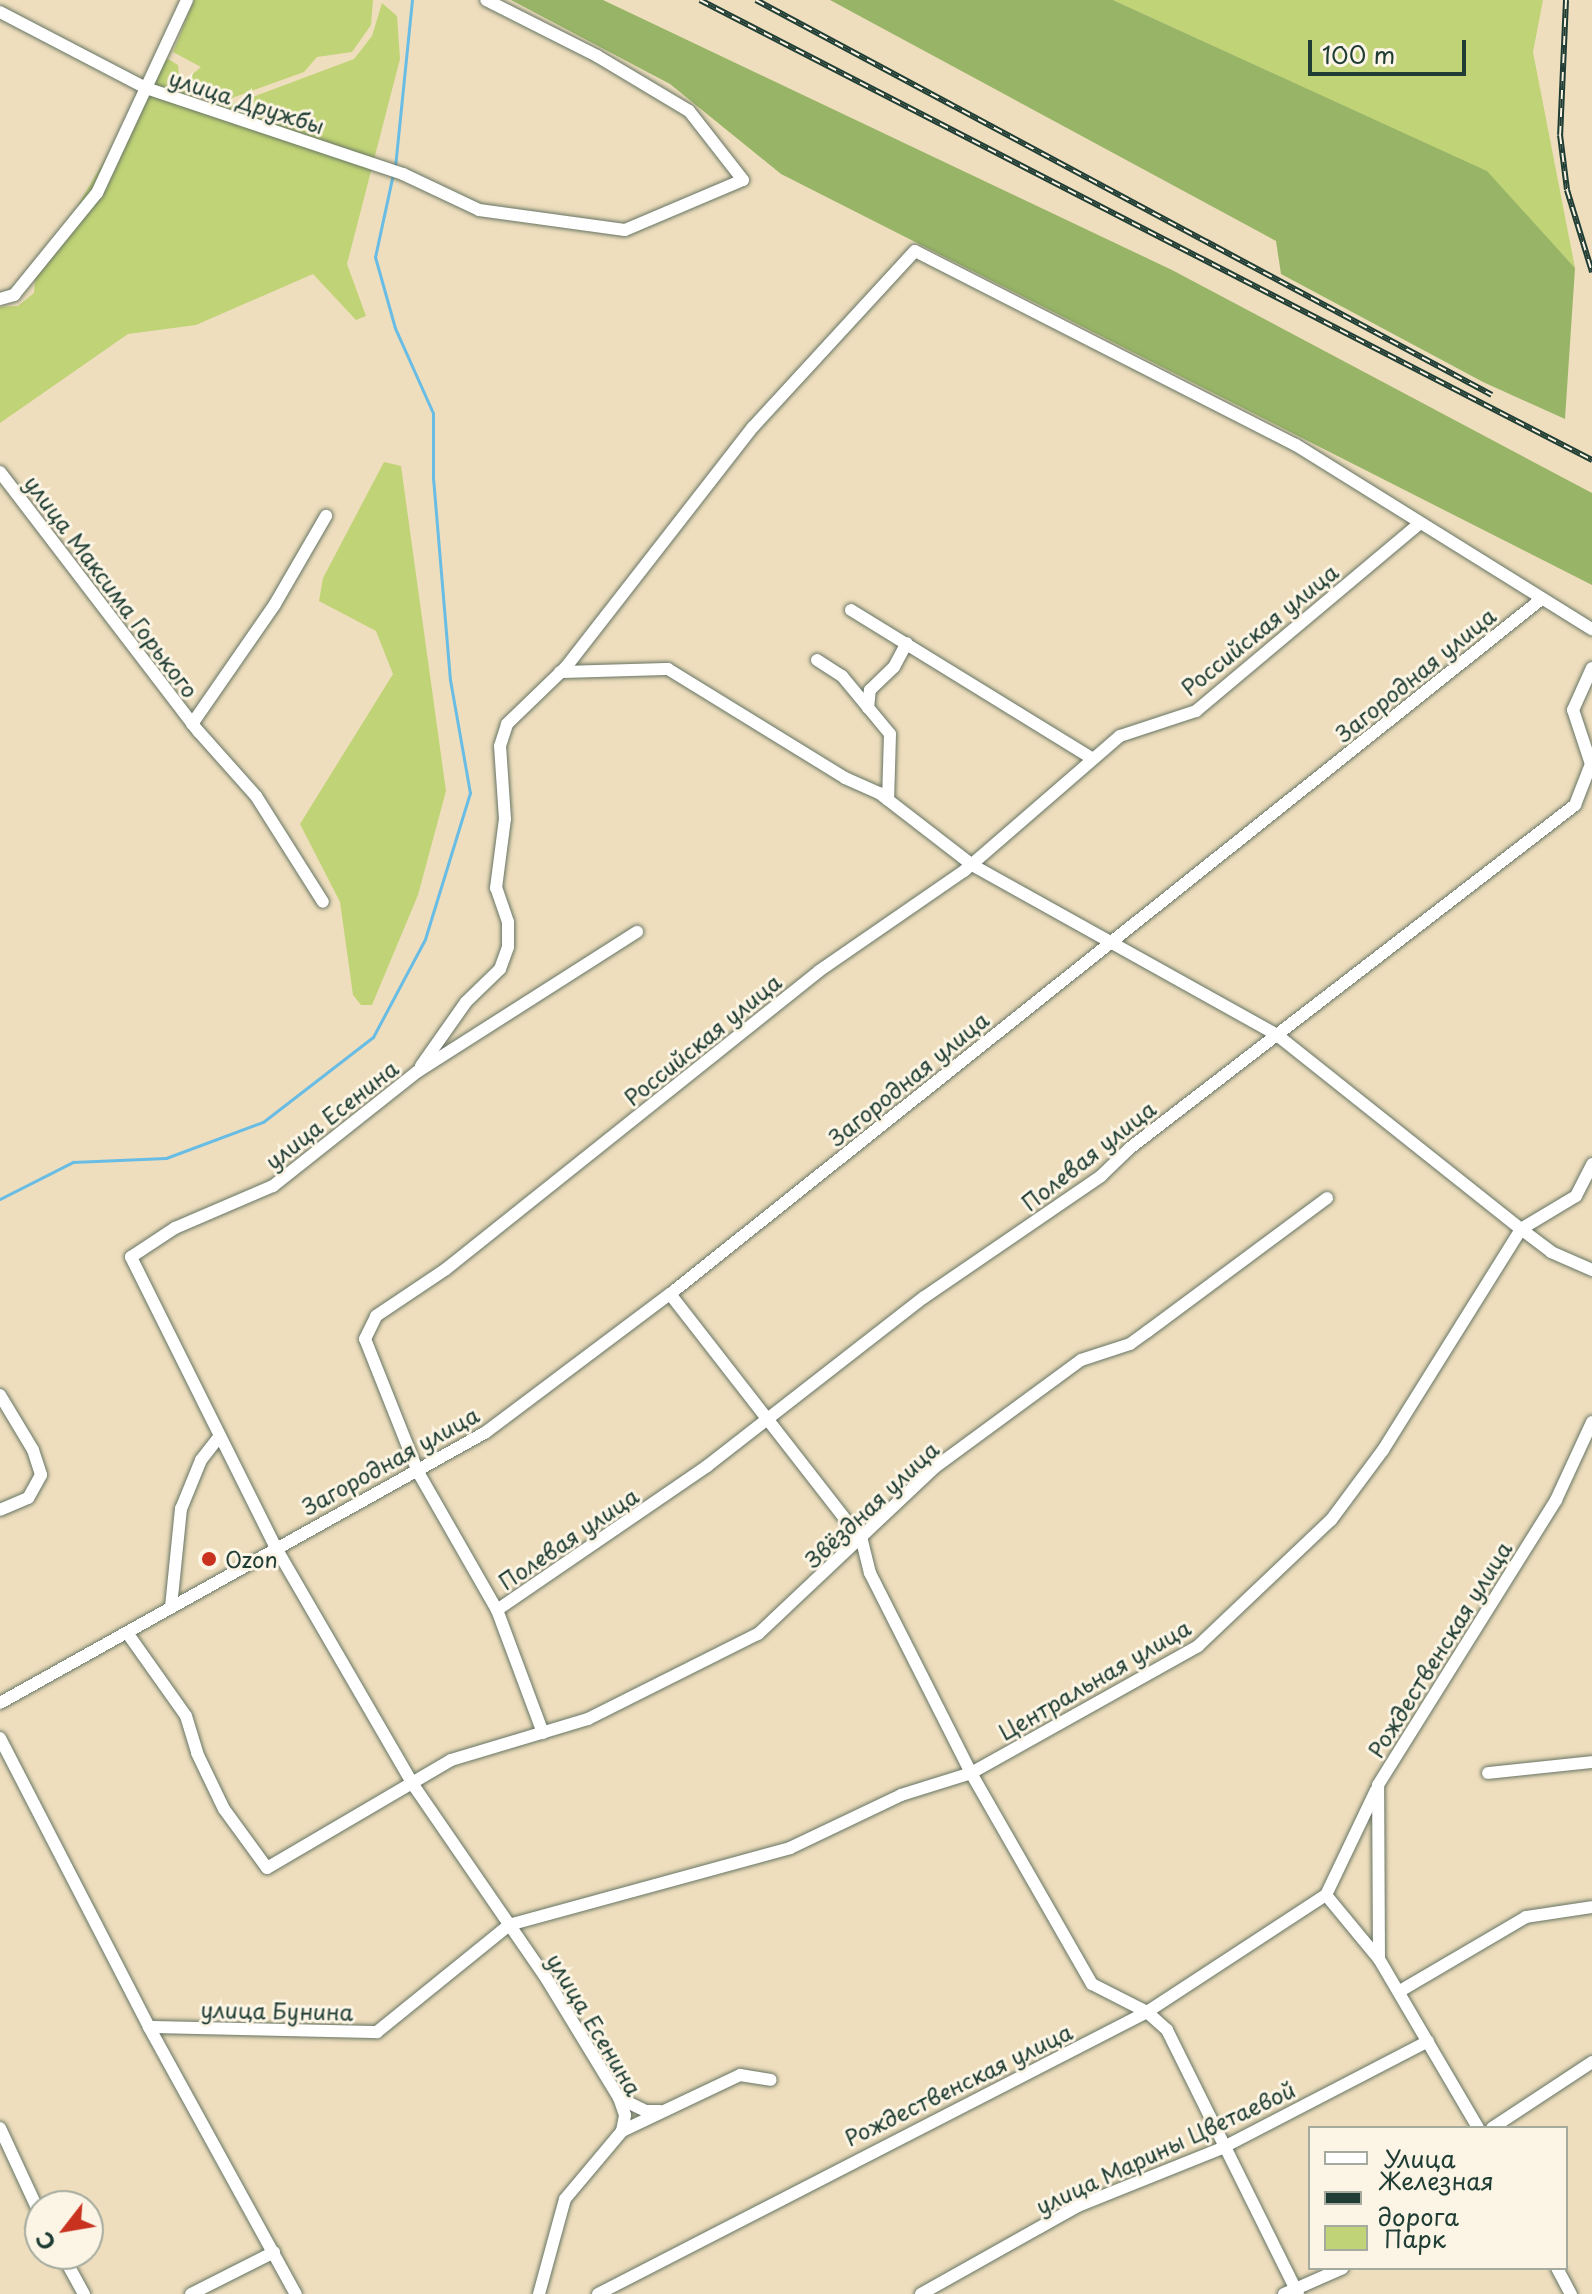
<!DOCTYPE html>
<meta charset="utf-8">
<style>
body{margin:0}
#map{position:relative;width:1592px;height:2294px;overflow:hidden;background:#eedebd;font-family:"Playpen Sans",sans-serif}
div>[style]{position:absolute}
.green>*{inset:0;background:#c0d376}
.forest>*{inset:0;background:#98b567}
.stream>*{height:3px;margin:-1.5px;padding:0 1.5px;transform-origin:1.5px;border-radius:1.5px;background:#69bde5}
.roads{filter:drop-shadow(0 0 2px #677564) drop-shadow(0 0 2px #677564)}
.street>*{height:12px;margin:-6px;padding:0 6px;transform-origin:6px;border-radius:6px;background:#fff}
.rail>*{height:6px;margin-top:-3px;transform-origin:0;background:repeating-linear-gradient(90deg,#fcf5e5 0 9px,#1f3d34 0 18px);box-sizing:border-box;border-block:2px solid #1f3d34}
.dots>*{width:22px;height:22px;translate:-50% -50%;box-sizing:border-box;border:4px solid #fcf5e5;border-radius:50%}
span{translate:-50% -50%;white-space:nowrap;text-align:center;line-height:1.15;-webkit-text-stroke:6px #fcf5e5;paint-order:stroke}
.street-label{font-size:22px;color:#1f3d34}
.poi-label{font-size:22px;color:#1f3d34}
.left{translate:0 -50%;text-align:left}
.legend{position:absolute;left:1308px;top:2126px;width:260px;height:144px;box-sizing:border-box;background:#fcf5e5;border:2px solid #a4ab9e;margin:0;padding:10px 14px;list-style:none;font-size:24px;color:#1f3d34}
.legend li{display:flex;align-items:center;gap:16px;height:40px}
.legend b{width:40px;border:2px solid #a4ab9e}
.north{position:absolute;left:24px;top:2190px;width:80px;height:80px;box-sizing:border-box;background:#fcf5e5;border:2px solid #a4ab9e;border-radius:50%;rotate:239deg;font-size:22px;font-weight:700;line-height:32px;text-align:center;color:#1f3d34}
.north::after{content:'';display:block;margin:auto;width:28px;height:36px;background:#c8321e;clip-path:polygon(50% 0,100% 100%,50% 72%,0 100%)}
.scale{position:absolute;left:1308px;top:40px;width:158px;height:36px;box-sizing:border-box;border:4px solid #1f3d34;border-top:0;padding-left:10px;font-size:24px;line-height:28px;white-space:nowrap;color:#1f3d34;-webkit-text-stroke:6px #fcf5e5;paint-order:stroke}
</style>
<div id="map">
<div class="green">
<i style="clip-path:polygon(194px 0,373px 0,371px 25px,352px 52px,317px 57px,304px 72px,232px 98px,205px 101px,183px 82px,201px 67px,173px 52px)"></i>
<i style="clip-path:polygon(1113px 0,1543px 0,1533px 52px,1575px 268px,1486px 171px)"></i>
<i style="clip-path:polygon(382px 3px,397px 16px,400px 59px,347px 264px,366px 316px,356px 320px,313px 274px,196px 325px,128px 334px,0 423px,0 307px,18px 306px,34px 293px,35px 278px,162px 63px,168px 59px,178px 65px,180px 87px,202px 102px,237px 103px,354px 59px,372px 36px)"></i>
<i style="clip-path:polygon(384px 462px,401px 466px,446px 791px,418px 895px,372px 1005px,361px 1005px,353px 995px,340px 902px,300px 824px,393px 674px,376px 631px,319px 601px,323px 578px)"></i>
</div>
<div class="forest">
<i style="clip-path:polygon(511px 0,603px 0,1172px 270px,1592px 493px,1592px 585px,781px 174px,670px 84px)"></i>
<i style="clip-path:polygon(830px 0,1113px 0,1487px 171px,1575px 268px,1565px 419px,1483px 382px,1281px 274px,1276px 241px)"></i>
</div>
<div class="stream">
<i style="left:395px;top:167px;width:168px;rotate:-84.2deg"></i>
<i style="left:0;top:1199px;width:82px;rotate:-26.9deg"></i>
<i style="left:73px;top:1162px;width:93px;rotate:-2.5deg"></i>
<i style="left:166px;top:1158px;width:103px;rotate:-20.4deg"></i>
<i style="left:263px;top:1122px;width:139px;rotate:-37.7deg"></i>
<i style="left:373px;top:1037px;width:111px;rotate:-62deg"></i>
<i style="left:425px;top:939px;width:153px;rotate:-72.9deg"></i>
<i style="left:470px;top:793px;width:115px;rotate:-100deg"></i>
<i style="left:450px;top:680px;width:202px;rotate:-94.8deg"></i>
<i style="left:433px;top:479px;width:66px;rotate:-90deg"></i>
<i style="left:433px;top:413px;width:93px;rotate:-114.1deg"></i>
<i style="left:395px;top:328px;width:74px;rotate:-105.7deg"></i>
<i style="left:375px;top:257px;width:85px;rotate:-77.8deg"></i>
</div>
<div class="roads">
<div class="street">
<i style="left:0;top:12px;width:165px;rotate:27.5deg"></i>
<i style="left:146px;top:88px;width:271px;rotate:18.5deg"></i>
<i style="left:403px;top:174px;width:84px;rotate:25.3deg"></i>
<i style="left:479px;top:210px;width:147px;rotate:7.8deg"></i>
<i style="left:625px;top:230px;width:128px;rotate:-23deg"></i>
<i style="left:743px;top:180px;width:88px;rotate:-128deg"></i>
<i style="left:689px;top:111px;width:107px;rotate:-149.1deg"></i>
<i style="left:597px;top:56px;width:124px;rotate:-153.2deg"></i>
<i style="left:0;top:299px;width:15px;rotate:-16deg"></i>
<i style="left:14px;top:295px;width:132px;rotate:-50.9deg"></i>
<i style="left:97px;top:193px;width:213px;rotate:-65deg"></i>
<i style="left:0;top:472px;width:327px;rotate:52.6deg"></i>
<i style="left:199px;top:732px;width:86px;rotate:48.3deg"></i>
<i style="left:256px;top:796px;width:125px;rotate:57.7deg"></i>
<i style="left:851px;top:610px;width:284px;rotate:31.6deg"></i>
<i style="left:817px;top:660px;width:30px;rotate:33deg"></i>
<i style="left:842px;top:676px;width:75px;rotate:50.4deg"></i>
<i style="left:890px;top:734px;width:66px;rotate:91.7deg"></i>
<i style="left:560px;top:672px;width:108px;rotate:-1.6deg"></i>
<i style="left:668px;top:669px;width:208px;rotate:31.6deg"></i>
<i style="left:845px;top:778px;width:37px;rotate:24deg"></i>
<i style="left:879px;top:793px;width:118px;rotate:37.7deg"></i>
<i style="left:972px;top:865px;width:349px;rotate:29.1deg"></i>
<i style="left:1277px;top:1035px;width:312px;rotate:38.5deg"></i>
<i style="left:1521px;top:1229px;width:38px;rotate:37deg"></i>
<i style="left:1551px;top:1252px;width:45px;rotate:23.7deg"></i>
<i style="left:868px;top:708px;width:18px;rotate:-84deg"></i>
<i style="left:870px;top:690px;width:33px;rotate:-44deg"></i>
<i style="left:894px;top:667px;width:27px;rotate:-62deg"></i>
<i style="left:192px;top:724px;width:146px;rotate:-55.3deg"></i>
<i style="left:275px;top:604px;width:102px;rotate:-59.9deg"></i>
<i style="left:421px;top:1066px;width:78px;rotate:-54.9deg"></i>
<i style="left:466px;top:1002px;width:47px;rotate:-44.1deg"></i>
<i style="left:500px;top:969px;width:23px;rotate:-70deg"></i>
<i style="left:508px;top:947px;width:25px;rotate:-90deg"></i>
<i style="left:508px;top:922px;width:36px;rotate:-109deg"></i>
<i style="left:496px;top:888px;width:70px;rotate:-82.6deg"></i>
<i style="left:505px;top:819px;width:73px;rotate:-93.9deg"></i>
<i style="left:500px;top:746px;width:23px;rotate:-72deg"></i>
<i style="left:507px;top:724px;width:82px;rotate:-44deg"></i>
<i style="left:566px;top:667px;width:304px;rotate:-52.1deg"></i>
<i style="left:753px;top:427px;width:239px;rotate:-47.4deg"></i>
<i style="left:915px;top:251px;width:428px;rotate:27deg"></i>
<i style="left:1296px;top:445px;width:349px;rotate:31.9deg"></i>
<i style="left:670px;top:1294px;width:313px;rotate:52.1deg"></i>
<i style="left:862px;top:1541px;width:33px;rotate:76deg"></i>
<i style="left:870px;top:1573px;width:224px;rotate:63.2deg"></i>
<i style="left:971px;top:1773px;width:243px;rotate:60.2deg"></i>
<i style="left:1092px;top:1984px;width:62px;rotate:27deg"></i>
<i style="left:1147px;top:2012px;width:27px;rotate:42deg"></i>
<i style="left:1167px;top:2030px;width:295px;rotate:63.6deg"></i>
<i style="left:0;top:1395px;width:64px;rotate:59deg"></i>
<i style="left:33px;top:1450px;width:26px;rotate:72deg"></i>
<i style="left:41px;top:1475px;width:26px;rotate:119deg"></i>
<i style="left:28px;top:1498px;width:30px;rotate:157deg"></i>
<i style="left:171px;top:1607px;width:99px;rotate:-84.2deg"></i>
<i style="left:181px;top:1509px;width:53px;rotate:-67.8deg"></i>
<i style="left:201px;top:1460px;width:29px;rotate:-52deg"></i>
<i style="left:497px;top:1610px;width:255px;rotate:-34.4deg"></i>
<i style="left:707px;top:1466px;width:274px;rotate:-37.9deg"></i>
<i style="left:923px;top:1298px;width:216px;rotate:-34.4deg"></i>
<i style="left:1101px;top:1176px;width:40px;rotate:-44deg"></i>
<i style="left:1130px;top:1148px;width:562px;rotate:-37.62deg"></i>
<i style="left:1575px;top:805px;width:44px;rotate:-68.7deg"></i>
<i style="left:1591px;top:764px;width:57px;rotate:-108.4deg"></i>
<i style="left:1573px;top:710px;width:46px;rotate:-65.7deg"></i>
<i style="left:128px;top:1634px;width:100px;rotate:54.7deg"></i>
<i style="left:186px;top:1716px;width:39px;rotate:73deg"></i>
<i style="left:197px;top:1753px;width:62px;rotate:64.3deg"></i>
<i style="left:224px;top:1809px;width:73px;rotate:53.9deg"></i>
<i style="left:267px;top:1868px;width:213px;rotate:-30.4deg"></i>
<i style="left:451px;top:1760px;width:143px;rotate:-16.7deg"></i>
<i style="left:588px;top:1719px;width:190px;rotate:-26.6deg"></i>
<i style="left:758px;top:1634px;width:242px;rotate:-43.3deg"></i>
<i style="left:934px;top:1468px;width:182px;rotate:-36.3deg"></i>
<i style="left:1081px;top:1360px;width:52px;rotate:-18.1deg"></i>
<i style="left:1130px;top:1344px;width:22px;rotate:-36deg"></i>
<i style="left:1148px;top:1331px;width:223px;rotate:-36.6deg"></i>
<i style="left:0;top:1703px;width:556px;rotate:-29.14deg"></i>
<i style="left:486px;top:1432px;width:230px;rotate:-36.9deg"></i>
<i style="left:670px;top:1294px;width:1111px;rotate:-38.57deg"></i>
<i style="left:543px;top:1733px;width:131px;rotate:-110.5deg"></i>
<i style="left:497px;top:1610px;width:159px;rotate:-119.8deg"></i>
<i style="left:418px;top:1472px;width:143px;rotate:-111.7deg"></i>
<i style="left:365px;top:1339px;width:25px;rotate:-64deg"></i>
<i style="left:376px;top:1316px;width:84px;rotate:-33.9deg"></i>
<i style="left:446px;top:1269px;width:477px;rotate:-38.6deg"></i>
<i style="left:819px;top:971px;width:176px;rotate:-34.6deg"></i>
<i style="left:964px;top:871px;width:206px;rotate:-40.9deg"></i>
<i style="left:1120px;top:736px;width:80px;rotate:-18.2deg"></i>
<i style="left:1196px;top:711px;width:291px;rotate:-40deg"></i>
<i style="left:0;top:1738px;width:325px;rotate:62.7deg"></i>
<i style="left:149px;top:2027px;width:305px;rotate:61.2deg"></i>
<i style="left:1488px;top:1773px;width:105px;rotate:-6deg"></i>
<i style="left:1326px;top:1895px;width:83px;rotate:50.4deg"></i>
<i style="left:1379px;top:1959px;width:196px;rotate:59.6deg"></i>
<i style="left:1326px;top:1895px;width:116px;rotate:-64.5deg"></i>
<i style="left:1379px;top:1959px;width:174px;rotate:-90.3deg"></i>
<i style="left:1378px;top:1785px;width:336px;rotate:-58deg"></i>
<i style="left:1556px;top:1500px;width:86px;rotate:-65.2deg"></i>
<i style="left:1400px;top:1991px;width:146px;rotate:-30.4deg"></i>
<i style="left:1526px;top:1917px;width:67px;rotate:-8.6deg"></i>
<i style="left:149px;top:2027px;width:228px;rotate:1.3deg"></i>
<i style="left:377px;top:2032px;width:170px;rotate:-39deg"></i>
<i style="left:509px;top:1925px;width:291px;rotate:-15.3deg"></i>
<i style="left:790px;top:1848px;width:123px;rotate:-25.5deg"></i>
<i style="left:901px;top:1795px;width:73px;rotate:-17.4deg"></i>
<i style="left:971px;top:1773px;width:260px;rotate:-29.2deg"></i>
<i style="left:1198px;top:1646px;width:183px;rotate:-43.5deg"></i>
<i style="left:1331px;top:1520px;width:87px;rotate:-53.4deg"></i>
<i style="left:1383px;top:1450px;width:261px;rotate:-58deg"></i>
<i style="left:1521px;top:1229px;width:64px;rotate:-31deg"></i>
<i style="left:1576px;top:1196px;width:36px;rotate:-63deg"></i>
<i style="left:619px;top:2098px;width:30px;rotate:26deg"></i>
<i style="left:646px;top:2111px;width:14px"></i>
<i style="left:0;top:2128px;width:95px;rotate:65.1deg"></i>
<i style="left:1492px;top:2128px;width:120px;rotate:-33.4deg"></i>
<i style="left:622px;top:2131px;width:131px;rotate:-25.4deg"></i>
<i style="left:740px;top:2075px;width:31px;rotate:9deg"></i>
<i style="left:62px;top:2254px;width:46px;rotate:61.2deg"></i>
<i style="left:1557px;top:2268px;width:30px;rotate:62deg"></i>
<i style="left:191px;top:2294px;width:93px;rotate:-26.8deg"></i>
<i style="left:539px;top:2294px;width:98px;rotate:-74.7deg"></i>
<i style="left:565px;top:2199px;width:89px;rotate:-50deg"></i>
<i style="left:622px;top:2131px;width:16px;rotate:-79deg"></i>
<i style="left:625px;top:2115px;width:18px;rotate:-109deg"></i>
<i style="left:619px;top:2098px;width:140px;rotate:-121.3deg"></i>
<i style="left:546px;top:1978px;width:233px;rotate:-124.5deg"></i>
<i style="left:414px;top:1786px;width:277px;rotate:-120.1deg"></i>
<i style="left:275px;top:1546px;width:323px;rotate:-116.5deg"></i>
<i style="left:131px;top:1257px;width:53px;rotate:-33.4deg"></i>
<i style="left:175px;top:1228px;width:107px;rotate:-23.2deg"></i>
<i style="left:273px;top:1186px;width:184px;rotate:-38.4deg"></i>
<i style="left:417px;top:1072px;width:261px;rotate:-32.5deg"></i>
<i style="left:598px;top:2294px;width:617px;rotate:-27.19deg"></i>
<i style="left:1147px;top:2012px;width:214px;rotate:-33.2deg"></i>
<i style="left:921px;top:2294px;width:180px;rotate:-29.3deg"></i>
<i style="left:1078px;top:2206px;width:155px;rotate:-21.9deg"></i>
<i style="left:1222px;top:2148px;width:232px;rotate:-27.4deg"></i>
<i style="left:1284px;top:2294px;width:64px;rotate:-23.8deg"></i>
</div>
</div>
<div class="rail">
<i style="left:700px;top:0;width:1004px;rotate:27.28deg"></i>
<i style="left:756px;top:0;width:835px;rotate:28.22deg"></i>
<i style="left:1566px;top:0;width:135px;rotate:92.5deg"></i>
<i style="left:1560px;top:135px;width:55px;rotate:82.7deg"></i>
<i style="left:1567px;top:190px;width:86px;rotate:73deg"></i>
</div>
<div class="dots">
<i style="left:209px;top:1559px;background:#c8321e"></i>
</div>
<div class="street-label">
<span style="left:247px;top:101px;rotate:18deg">улица Дружбы</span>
<span style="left:112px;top:586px;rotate:53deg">улица Максима Горького</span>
<span style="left:1259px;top:629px;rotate:-39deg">Российская улица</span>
<span style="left:1415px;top:674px;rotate:-39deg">Загородная улица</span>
<span style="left:702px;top:1039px;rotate:-39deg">Российская улица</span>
<span style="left:908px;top:1078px;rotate:-39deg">Загородная улица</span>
<span style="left:331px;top:1114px;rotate:-38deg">улица Есенина</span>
<span style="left:1088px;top:1155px;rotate:-38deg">Полевая улица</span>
<span style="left:390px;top:1460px;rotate:-29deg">Загородная улица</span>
<span style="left:871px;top:1504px;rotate:-43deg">Звёздная улица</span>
<span style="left:568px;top:1538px;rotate:-34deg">Полевая улица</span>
<span style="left:1439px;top:1649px;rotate:-58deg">Рождественская улица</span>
<span style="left:1094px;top:1679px;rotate:-30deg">Центральная улица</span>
<span style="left:277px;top:2010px;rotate:1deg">улица Бунина</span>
<span style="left:595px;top:2024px;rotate:59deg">улица Есенина</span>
<span style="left:958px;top:2084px;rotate:-26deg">Рождественская улица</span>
<span style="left:1165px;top:2147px;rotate:-25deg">улица Марины Цветаевой</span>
</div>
<div class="poi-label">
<span class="left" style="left:225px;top:1559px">Ozon</span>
</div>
<ul class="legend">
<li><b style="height:10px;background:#fff"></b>Улица</li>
<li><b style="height:10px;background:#1f3d34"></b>Железная дорога</li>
<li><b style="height:22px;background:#c0d376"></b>Парк</li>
</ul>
<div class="north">С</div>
<div class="scale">100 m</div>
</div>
